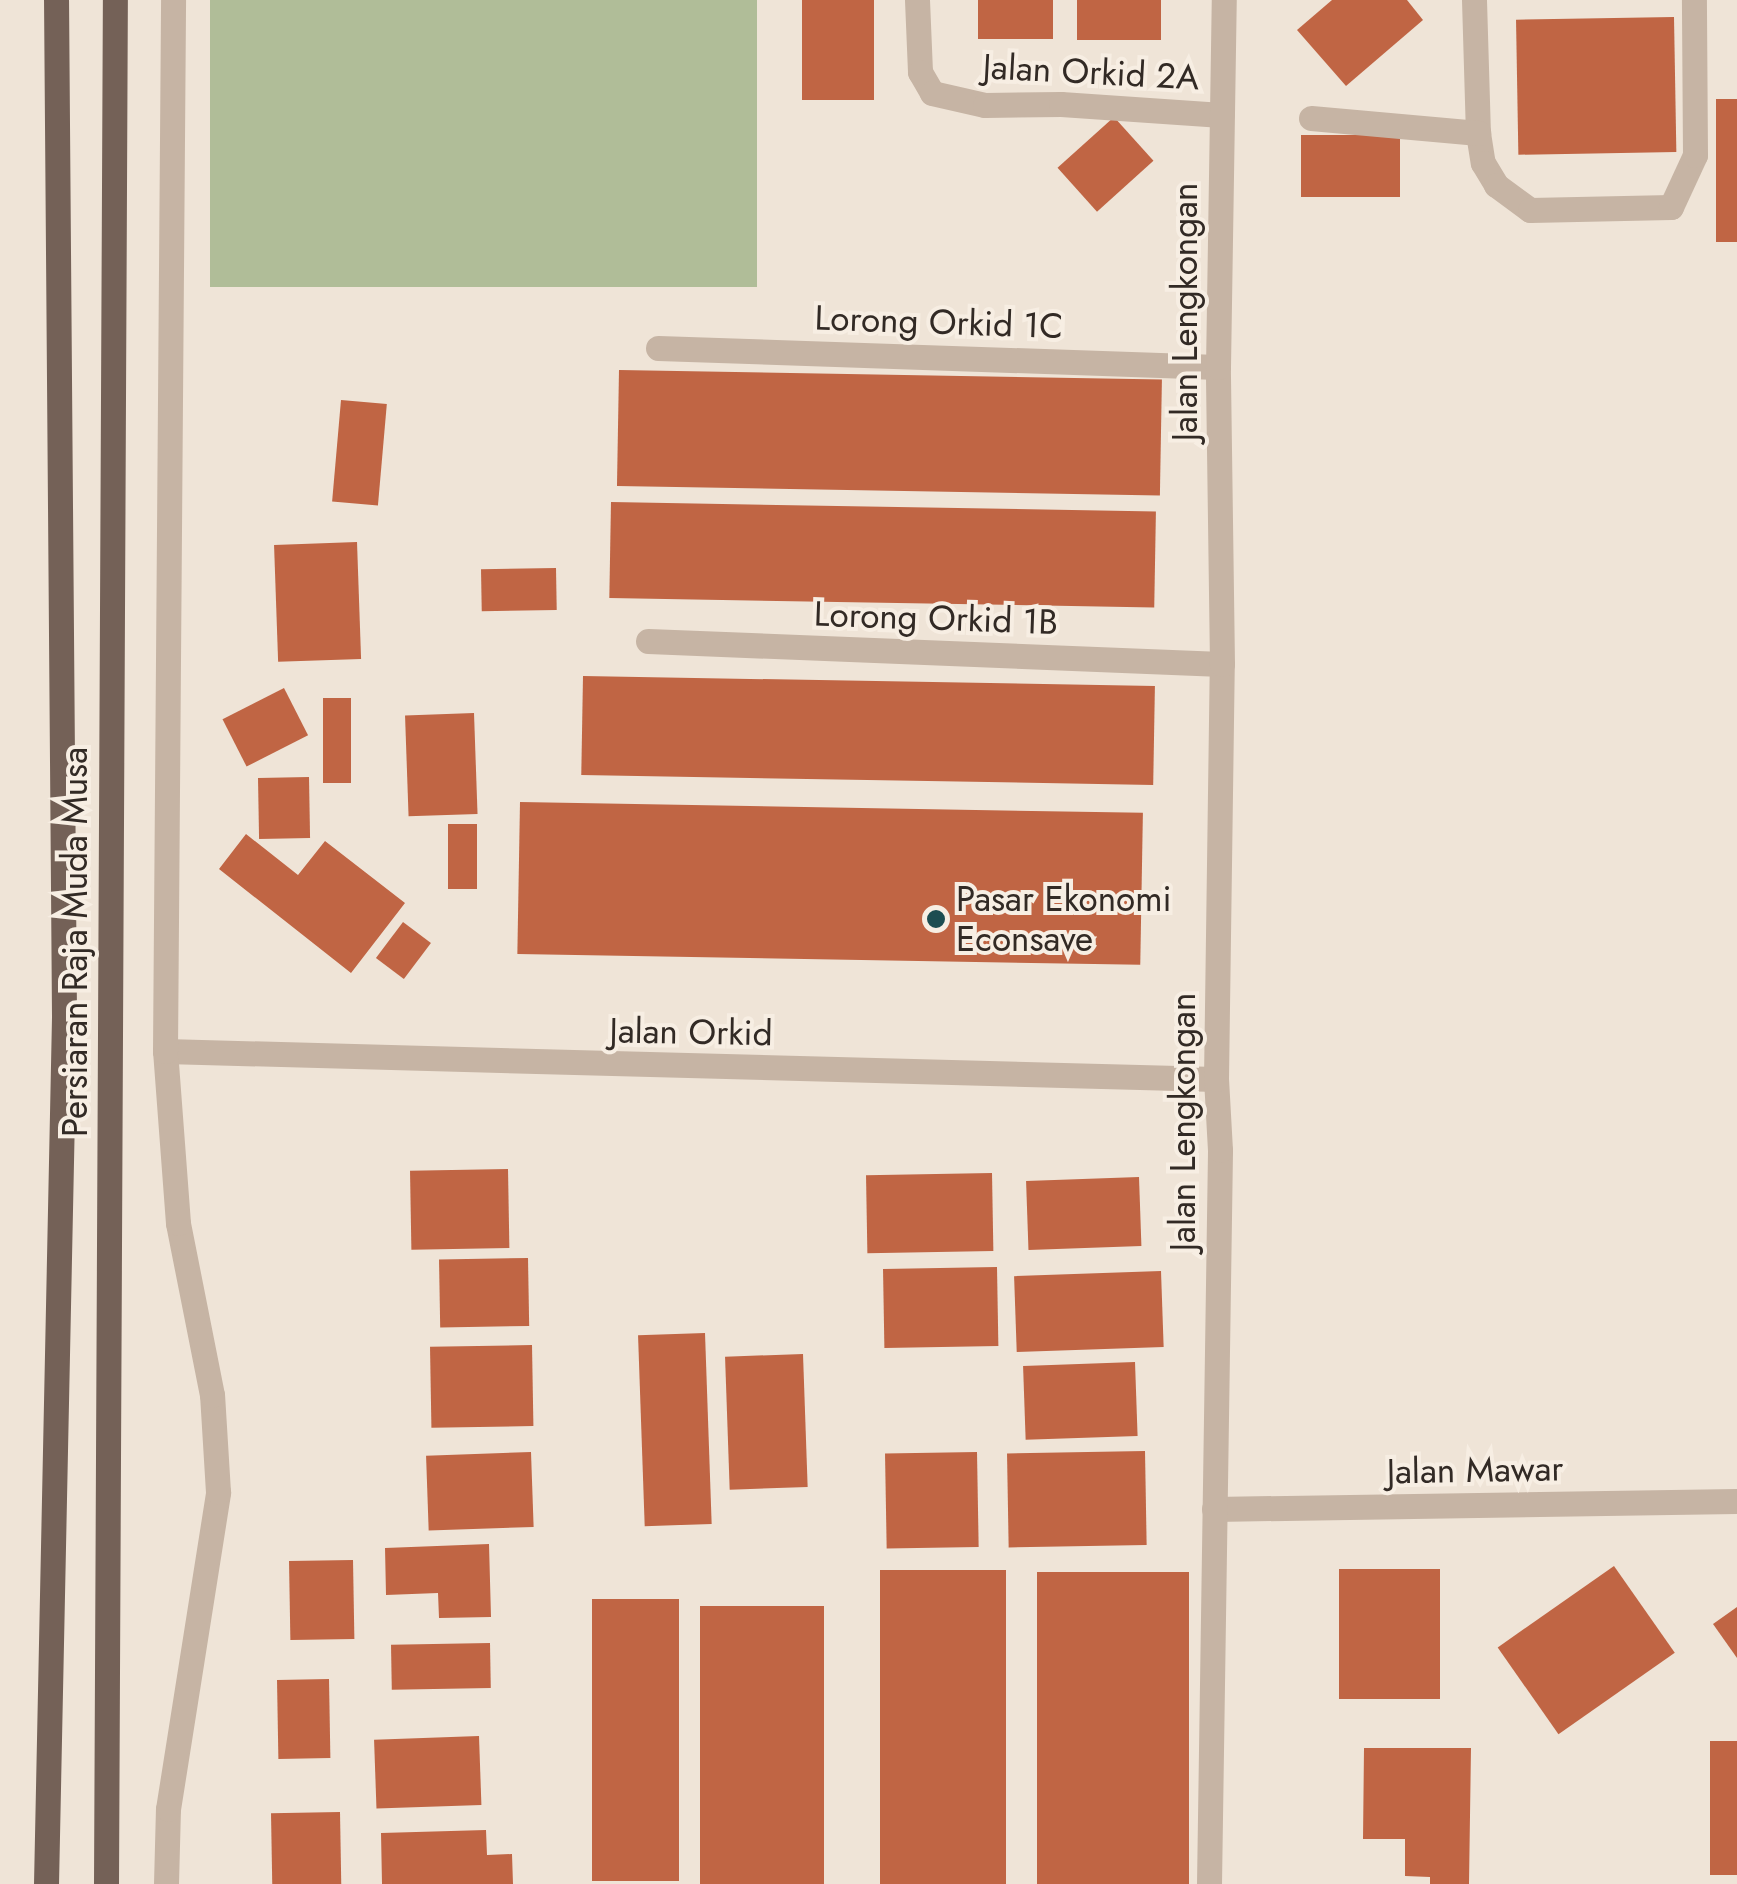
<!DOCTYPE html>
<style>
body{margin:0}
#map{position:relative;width:1737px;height:1884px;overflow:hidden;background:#efe4d7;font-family:Jost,sans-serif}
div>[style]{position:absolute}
.green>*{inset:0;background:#b0bd98;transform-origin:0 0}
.building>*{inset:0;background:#c06544;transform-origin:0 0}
.minor>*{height:25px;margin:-12.5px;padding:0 12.5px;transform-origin:12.5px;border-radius:12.5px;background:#c6b4a4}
.major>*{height:25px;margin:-12.5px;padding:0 12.5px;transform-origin:12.5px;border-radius:12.5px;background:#746157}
.dots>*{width:28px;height:28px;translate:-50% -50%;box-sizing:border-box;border:5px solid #f7eee3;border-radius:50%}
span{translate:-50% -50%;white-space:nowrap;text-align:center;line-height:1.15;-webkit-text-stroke:8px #f7eee3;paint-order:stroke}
.street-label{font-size:35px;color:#322a25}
.poi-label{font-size:35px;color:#322a25}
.left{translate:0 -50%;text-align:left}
</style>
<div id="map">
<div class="green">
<i style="left:210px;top:0;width:547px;height:287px"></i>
</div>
<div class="building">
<i style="left:802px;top:0;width:72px;height:100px"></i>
<i style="left:978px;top:0;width:75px;height:39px"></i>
<i style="left:1077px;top:0;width:84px;height:40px"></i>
<i style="clip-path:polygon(1332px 0,1407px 0,1423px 20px,1346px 86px,1297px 30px)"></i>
<i style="left:1674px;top:17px;width:135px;height:158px;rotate:89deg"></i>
<i style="left:1716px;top:99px;width:21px;height:143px"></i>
<i style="left:1114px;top:117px;width:59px;height:76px;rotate:48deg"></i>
<i style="left:1400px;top:135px;width:62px;height:99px;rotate:90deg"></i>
<i style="left:619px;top:370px;width:543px;height:116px;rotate:1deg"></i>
<i style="left:341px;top:400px;width:46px;height:102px;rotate:5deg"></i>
<i style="left:611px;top:502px;width:545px;height:96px;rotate:1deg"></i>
<i style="left:357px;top:542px;width:117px;height:83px;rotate:88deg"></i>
<i style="left:556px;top:568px;width:42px;height:75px;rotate:89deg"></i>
<i style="left:583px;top:676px;width:572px;height:99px;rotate:1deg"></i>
<i style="left:284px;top:688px;width:53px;height:69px;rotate:63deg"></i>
<i style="left:323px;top:698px;width:28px;height:85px"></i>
<i style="left:474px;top:713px;width:101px;height:69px;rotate:88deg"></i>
<i style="left:309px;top:777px;width:61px;height:51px;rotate:89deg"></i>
<i style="left:520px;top:802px;width:623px;height:152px;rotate:1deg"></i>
<i style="left:448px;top:824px;width:29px;height:65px"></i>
<i style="clip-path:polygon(246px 834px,298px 875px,325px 841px,405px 903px,351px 973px,219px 869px)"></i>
<i style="left:403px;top:922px;width:35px;height:45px;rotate:37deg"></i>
<i style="left:508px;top:1169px;width:79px;height:98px;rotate:89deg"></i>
<i style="left:992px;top:1173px;width:78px;height:126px;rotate:89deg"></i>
<i style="left:1139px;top:1177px;width:69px;height:113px;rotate:88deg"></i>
<i style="left:528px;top:1258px;width:68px;height:89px;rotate:89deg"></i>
<i style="left:997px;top:1267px;width:79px;height:114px;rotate:89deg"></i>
<i style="left:1161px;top:1271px;width:76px;height:147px;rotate:88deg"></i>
<i style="left:705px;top:1333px;width:191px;height:67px;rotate:88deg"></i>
<i style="left:532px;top:1345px;width:81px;height:102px;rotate:89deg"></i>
<i style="left:803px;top:1354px;width:133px;height:78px;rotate:88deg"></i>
<i style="left:1135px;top:1362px;width:74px;height:112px;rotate:88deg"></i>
<i style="left:1145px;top:1451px;width:94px;height:138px;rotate:89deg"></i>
<i style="left:531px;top:1452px;width:75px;height:105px;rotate:88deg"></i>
<i style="left:977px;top:1452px;width:95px;height:92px;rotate:89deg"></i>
<i style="clip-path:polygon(489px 1544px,491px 1617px,439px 1618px,438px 1593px,386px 1595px,385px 1548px)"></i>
<i style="left:353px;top:1560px;width:79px;height:64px;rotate:89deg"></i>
<i style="left:1614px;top:1566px;width:106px;height:142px;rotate:55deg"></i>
<i style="left:1339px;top:1569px;width:101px;height:130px"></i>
<i style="left:1006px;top:1570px;width:314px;height:126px;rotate:90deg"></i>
<i style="left:1189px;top:1572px;width:312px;height:152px;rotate:90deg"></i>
<i style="left:679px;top:1599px;width:282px;height:87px;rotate:90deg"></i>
<i style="left:824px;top:1606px;width:278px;height:124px;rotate:90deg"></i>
<i style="clip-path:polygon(1737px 1607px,1737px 1658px,1713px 1624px)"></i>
<i style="left:490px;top:1643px;width:45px;height:99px;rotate:89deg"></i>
<i style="left:329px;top:1679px;width:79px;height:52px;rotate:89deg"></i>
<i style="left:479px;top:1736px;width:69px;height:105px;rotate:88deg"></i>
<i style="left:1710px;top:1741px;width:27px;height:134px"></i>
<i style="clip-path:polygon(1364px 1748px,1471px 1748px,1469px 1884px,1430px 1884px,1430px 1877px,1405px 1876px,1405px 1839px,1363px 1839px)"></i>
<i style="left:340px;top:1812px;width:72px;height:69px;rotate:89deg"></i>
<i style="clip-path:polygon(486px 1830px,487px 1855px,512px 1854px,513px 1884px,382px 1884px,381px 1833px)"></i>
</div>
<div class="minor">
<i style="left:917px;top:0;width:72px;rotate:87.6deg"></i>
<i style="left:920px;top:72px;width:24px;rotate:60deg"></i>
<i style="left:932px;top:93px;width:54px;rotate:12.8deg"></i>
<i style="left:985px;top:105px;width:76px;rotate:-0.8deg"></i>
<i style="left:1061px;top:104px;width:161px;rotate:3.9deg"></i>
<i style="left:1474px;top:0;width:133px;rotate:88.3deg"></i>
<i style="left:1478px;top:133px;width:30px;rotate:81deg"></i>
<i style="left:1483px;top:163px;width:26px;rotate:59deg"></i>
<i style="left:1496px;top:185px;width:42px;rotate:36.3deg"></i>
<i style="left:1530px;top:210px;width:141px;rotate:-1.2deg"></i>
<i style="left:1671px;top:207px;width:57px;rotate:-65.2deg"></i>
<i style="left:1695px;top:155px;width:155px;rotate:-90.4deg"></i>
<i style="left:1311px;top:118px;width:168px;rotate:5.1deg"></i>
<i style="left:658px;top:348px;width:560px;rotate:1.94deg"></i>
<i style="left:648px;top:641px;width:574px;rotate:2.29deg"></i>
<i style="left:165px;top:1051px;width:1051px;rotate:1.53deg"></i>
<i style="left:1214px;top:1509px;width:523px;rotate:-0.88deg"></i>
<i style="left:166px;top:1884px;width:75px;rotate:-88.5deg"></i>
<i style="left:168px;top:1809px;width:321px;rotate:-81deg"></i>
<i style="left:218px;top:1492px;width:97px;rotate:-93.5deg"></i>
<i style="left:212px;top:1395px;width:175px;rotate:-101.2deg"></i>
<i style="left:178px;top:1223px;width:172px;rotate:-94.3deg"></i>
<i style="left:165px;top:1051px;width:1051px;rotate:-89.56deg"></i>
<i style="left:1209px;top:1884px;width:734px;rotate:-89.14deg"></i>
<i style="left:1220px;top:1150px;width:71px;rotate:-93.2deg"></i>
<i style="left:1216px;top:1079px;width:415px;rotate:-89.2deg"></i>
<i style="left:1222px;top:664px;width:297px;rotate:-90.8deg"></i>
<i style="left:1218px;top:367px;width:367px;rotate:-89.1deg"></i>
</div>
<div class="major">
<i style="left:46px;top:1884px;width:869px;rotate:-88.81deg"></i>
<i style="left:64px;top:1015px;width:1015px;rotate:-90.45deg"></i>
<i style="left:106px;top:1884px;width:1884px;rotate:-89.73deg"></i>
</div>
<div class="dots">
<i style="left:936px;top:919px;background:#1d4d51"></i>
</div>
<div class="street-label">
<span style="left:1091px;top:72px;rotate:3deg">Jalan Orkid 2A</span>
<span style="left:1185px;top:312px;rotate:-90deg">Jalan Lengkongan</span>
<span style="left:939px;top:322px;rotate:2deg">Lorong Orkid 1C</span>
<span style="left:936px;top:618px;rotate:2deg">Lorong Orkid 1B</span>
<span style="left:75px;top:942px;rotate:-90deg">Persiaran Raja Muda Musa</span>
<span style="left:691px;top:1032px;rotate:1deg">Jalan Orkid</span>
<span style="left:1183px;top:1122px;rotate:-90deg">Jalan Lengkongan</span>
<span style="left:1475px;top:1470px;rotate:-1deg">Jalan Mawar</span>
</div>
<div class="poi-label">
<span class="left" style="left:956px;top:919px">Pasar Ekonomi<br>Econsave</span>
</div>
</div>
